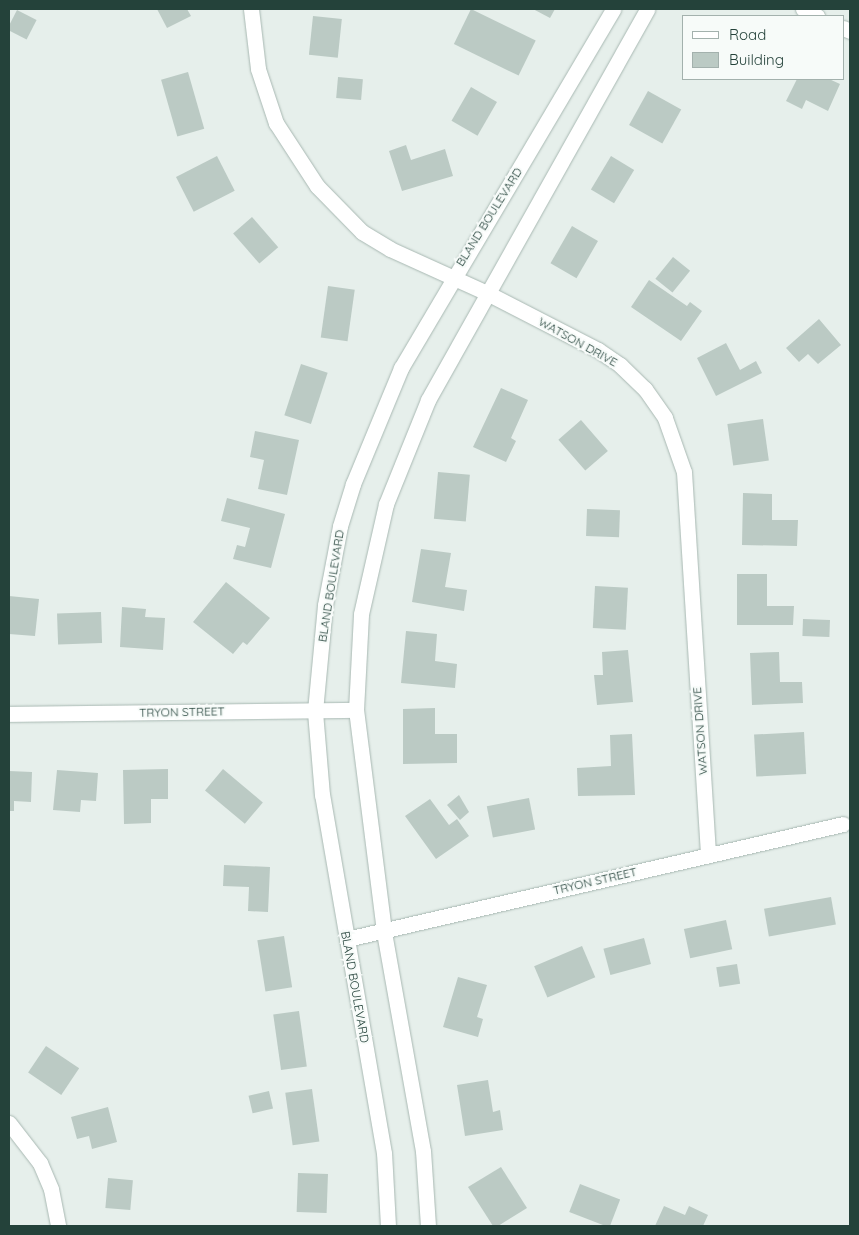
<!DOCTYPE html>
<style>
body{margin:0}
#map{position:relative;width:859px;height:1235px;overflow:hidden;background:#e6efeb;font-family:Quicksand,sans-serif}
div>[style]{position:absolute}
.building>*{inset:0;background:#bbcac4;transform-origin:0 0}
.roads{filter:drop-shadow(0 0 1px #a8b8b2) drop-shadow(0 0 1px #a8b8b2)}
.street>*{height:15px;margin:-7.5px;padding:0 7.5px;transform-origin:7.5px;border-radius:7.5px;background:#fff}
span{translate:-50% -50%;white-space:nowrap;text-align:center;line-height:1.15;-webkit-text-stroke:4px #f7fbf9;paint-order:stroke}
.street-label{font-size:12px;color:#24423a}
.frame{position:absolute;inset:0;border:10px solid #24423a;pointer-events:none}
.legend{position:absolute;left:682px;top:15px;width:162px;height:65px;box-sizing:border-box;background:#f7fbf9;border:1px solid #a3b1ad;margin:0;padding:6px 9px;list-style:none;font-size:15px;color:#24423a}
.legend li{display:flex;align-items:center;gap:10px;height:25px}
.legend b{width:25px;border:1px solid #a3b1ad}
</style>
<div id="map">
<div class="building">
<i style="clip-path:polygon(157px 9px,187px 9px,191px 16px,167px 28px)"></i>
<i style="left:471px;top:9px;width:72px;height:39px;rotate:26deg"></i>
<i style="clip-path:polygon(533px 9px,555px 9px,550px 18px)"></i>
<i style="left:17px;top:10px;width:22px;height:22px;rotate:27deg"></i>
<i style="left:313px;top:16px;width:29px;height:39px;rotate:6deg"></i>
<i style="left:188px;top:72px;width:59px;height:28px;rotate:74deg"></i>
<i style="left:338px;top:77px;width:25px;height:21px;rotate:5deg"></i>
<i style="clip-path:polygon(797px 79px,829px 79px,840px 84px,828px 111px,806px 100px,802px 109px,786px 101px)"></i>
<i style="left:471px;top:87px;width:30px;height:39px;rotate:30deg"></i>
<i style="left:648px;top:91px;width:38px;height:39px;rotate:29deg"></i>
<i style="clip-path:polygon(406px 145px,411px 160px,445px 149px,453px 176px,402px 191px,389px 151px)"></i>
<i style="left:217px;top:156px;width:39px;height:46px;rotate:63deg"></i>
<i style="left:611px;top:156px;width:27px;height:39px;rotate:31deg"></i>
<i style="left:252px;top:217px;width:40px;height:25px;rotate:49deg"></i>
<i style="left:572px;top:226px;width:30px;height:43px;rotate:30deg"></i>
<i style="left:673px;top:257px;width:22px;height:28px;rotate:39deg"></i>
<i style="clip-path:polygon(649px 280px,687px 306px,690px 302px,702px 311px,681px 341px,631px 307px)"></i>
<i style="left:328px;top:286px;width:27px;height:52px;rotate:8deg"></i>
<i style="clip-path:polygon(819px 319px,841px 345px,818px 364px,808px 354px,799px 362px,786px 348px)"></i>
<i style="clip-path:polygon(726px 343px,740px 370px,756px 361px,762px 373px,716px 396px,697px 358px)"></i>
<i style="left:301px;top:364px;width:28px;height:54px;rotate:18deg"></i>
<i style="clip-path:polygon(501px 388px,528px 400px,511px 438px,516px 441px,506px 462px,473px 447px)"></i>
<i style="left:763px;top:419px;width:42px;height:36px;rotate:82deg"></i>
<i style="left:581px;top:420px;width:41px;height:30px;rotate:49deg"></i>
<i style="clip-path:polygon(255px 431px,299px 440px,287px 495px,258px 489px,264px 460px,250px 457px)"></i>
<i style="left:438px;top:472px;width:32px;height:47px;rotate:5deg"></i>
<i style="clip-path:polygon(743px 493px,772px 494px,772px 520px,798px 520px,797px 546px,742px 545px)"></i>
<i style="clip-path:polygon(227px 498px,285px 514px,271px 568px,233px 559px,237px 545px,245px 547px,250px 528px,221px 521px)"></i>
<i style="left:587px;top:509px;width:33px;height:27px;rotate:2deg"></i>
<i style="clip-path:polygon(421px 549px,451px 553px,445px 587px,467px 590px,464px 611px,412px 602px)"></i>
<i style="clip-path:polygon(737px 574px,767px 574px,767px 606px,794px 606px,793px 625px,737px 625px)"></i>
<i style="clip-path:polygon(226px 582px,270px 618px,247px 645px,243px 642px,233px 654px,193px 622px)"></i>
<i style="left:595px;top:586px;width:33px;height:42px;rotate:3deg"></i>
<i style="clip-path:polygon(9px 596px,39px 599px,35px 636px,9px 634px)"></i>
<i style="clip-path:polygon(122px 607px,146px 609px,145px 617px,165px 618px,163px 650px,120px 647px)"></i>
<i style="left:101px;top:612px;width:31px;height:44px;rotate:88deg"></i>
<i style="left:803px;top:619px;width:27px;height:17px;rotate:2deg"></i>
<i style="clip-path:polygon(406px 631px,437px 634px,435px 661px,457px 664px,455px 688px,401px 683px)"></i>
<i style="clip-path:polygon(628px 650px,633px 702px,597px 705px,594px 675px,603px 675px,602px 652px)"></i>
<i style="clip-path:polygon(779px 652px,780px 682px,802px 682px,803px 703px,752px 705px,750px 653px)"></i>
<i style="clip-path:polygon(435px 708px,435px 734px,457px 734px,457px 763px,403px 764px,403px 709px)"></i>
<i style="left:804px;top:732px;width:42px;height:50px;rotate:87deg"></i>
<i style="clip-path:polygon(632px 734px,635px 795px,578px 796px,577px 768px,611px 766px,610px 735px)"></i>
<i style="clip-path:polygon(168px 769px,168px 799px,151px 799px,151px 823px,124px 824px,123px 770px)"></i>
<i style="left:223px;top:769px;width:52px;height:28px;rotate:40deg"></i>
<i style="clip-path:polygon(57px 770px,98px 773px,96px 801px,81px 800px,80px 812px,53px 810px)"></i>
<i style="clip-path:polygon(9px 771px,32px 772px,31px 802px,14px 801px,14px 811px,9px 811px)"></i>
<i style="clip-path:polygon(459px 795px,469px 812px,460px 820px,447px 805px)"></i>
<i style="left:529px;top:798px;width:32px;height:43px;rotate:79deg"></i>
<i style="clip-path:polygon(430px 799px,449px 825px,457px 819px,469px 836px,436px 859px,405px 816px)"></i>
<i style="clip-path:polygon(224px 865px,270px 867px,268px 912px,248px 911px,249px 887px,223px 886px)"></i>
<i style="left:831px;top:897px;width:28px;height:68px;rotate:80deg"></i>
<i style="left:726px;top:920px;width:30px;height:43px;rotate:78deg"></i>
<i style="left:284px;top:936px;width:52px;height:27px;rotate:81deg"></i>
<i style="left:644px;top:938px;width:27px;height:42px;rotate:75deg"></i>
<i style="left:582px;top:946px;width:34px;height:52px;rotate:67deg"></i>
<i style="left:737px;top:964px;width:20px;height:21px;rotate:81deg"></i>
<i style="clip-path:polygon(458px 977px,487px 985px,477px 1017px,483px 1019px,478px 1037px,443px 1027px)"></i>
<i style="left:299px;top:1011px;width:56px;height:26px;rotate:82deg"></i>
<i style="left:46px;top:1046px;width:40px;height:32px;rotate:34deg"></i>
<i style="clip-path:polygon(488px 1080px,493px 1112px,500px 1110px,503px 1130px,465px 1136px,457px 1085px)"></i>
<i style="left:312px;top:1089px;width:53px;height:27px;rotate:82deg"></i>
<i style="left:269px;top:1091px;width:18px;height:21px;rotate:77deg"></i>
<i style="clip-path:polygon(108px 1107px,117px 1142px,92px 1149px,89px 1136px,77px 1139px,71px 1117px)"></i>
<i style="clip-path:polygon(501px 1167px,527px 1208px,498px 1226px,493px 1226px,468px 1187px)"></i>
<i style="left:298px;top:1173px;width:30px;height:39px;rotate:2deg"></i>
<i style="left:108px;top:1178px;width:25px;height:30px;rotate:5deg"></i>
<i style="left:580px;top:1184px;width:43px;height:30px;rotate:21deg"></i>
<i style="clip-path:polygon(664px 1206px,685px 1215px,689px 1206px,708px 1215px,703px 1226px,655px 1226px)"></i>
</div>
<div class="roads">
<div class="street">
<i style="left:251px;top:9px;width:60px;rotate:83.3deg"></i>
<i style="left:258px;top:69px;width:57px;rotate:71.6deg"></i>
<i style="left:276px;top:123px;width:75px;rotate:56.9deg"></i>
<i style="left:317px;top:186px;width:64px;rotate:45.6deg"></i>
<i style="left:362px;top:232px;width:33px;rotate:31deg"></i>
<i style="left:390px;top:249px;width:109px;rotate:24.4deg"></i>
<i style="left:489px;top:294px;width:123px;rotate:27.2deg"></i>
<i style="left:598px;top:350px;width:27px;rotate:34deg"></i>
<i style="left:620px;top:365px;width:35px;rotate:44deg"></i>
<i style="left:645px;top:389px;width:35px;rotate:55deg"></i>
<i style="left:665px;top:418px;width:57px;rotate:70.6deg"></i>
<i style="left:684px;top:472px;width:384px;rotate:86.4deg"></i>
<i style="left:803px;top:9px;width:16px;rotate:27deg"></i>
<i style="left:843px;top:28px;width:8px;rotate:23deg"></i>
<i style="left:9px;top:714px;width:347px;rotate:-0.7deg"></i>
<i style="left:347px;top:939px;width:509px;rotate:-13.05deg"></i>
<i style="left:9px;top:1123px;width:51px;rotate:52.2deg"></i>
<i style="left:40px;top:1163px;width:28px;rotate:67deg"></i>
<i style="left:51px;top:1189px;width:38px;rotate:79deg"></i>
<i style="left:388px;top:1226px;width:73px;rotate:-93.1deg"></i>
<i style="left:384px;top:1153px;width:363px;rotate:-99.8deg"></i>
<i style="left:322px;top:795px;width:84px;rotate:-94.8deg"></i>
<i style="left:315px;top:711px;width:106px;rotate:-84.6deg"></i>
<i style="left:325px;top:605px;width:80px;rotate:-79.2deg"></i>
<i style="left:340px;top:526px;width:44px;rotate:-72.8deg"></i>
<i style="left:353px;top:484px;width:126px;rotate:-67.5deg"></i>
<i style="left:401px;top:368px;width:417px;rotate:-59.4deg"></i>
<i style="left:428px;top:1226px;width:75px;rotate:-93.8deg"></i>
<i style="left:423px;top:1151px;width:223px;rotate:-100.1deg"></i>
<i style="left:384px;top:931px;width:223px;rotate:-97.2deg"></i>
<i style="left:356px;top:710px;width:96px;rotate:-87deg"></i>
<i style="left:361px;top:614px;width:113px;rotate:-77.2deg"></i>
<i style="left:386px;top:504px;width:112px;rotate:-68deg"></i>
<i style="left:428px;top:400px;width:448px;rotate:-60.7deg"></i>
</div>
</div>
<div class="street-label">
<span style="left:489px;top:217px;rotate:-58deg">BLAND BOULEVARD</span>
<span style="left:578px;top:342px;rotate:29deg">WATSON DRIVE</span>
<span style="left:331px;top:586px;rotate:-81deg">BLAND BOULEVARD</span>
<span style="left:182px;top:712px;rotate:-1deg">TRYON STREET</span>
<span style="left:700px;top:731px;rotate:-94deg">WATSON DRIVE</span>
<span style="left:595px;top:881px;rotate:-13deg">TRYON STREET</span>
<span style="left:355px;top:987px;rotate:80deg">BLAND BOULEVARD</span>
</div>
<div class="frame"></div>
<ul class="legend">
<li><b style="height:6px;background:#fff"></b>Road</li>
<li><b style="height:14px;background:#bbcac4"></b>Building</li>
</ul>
</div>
